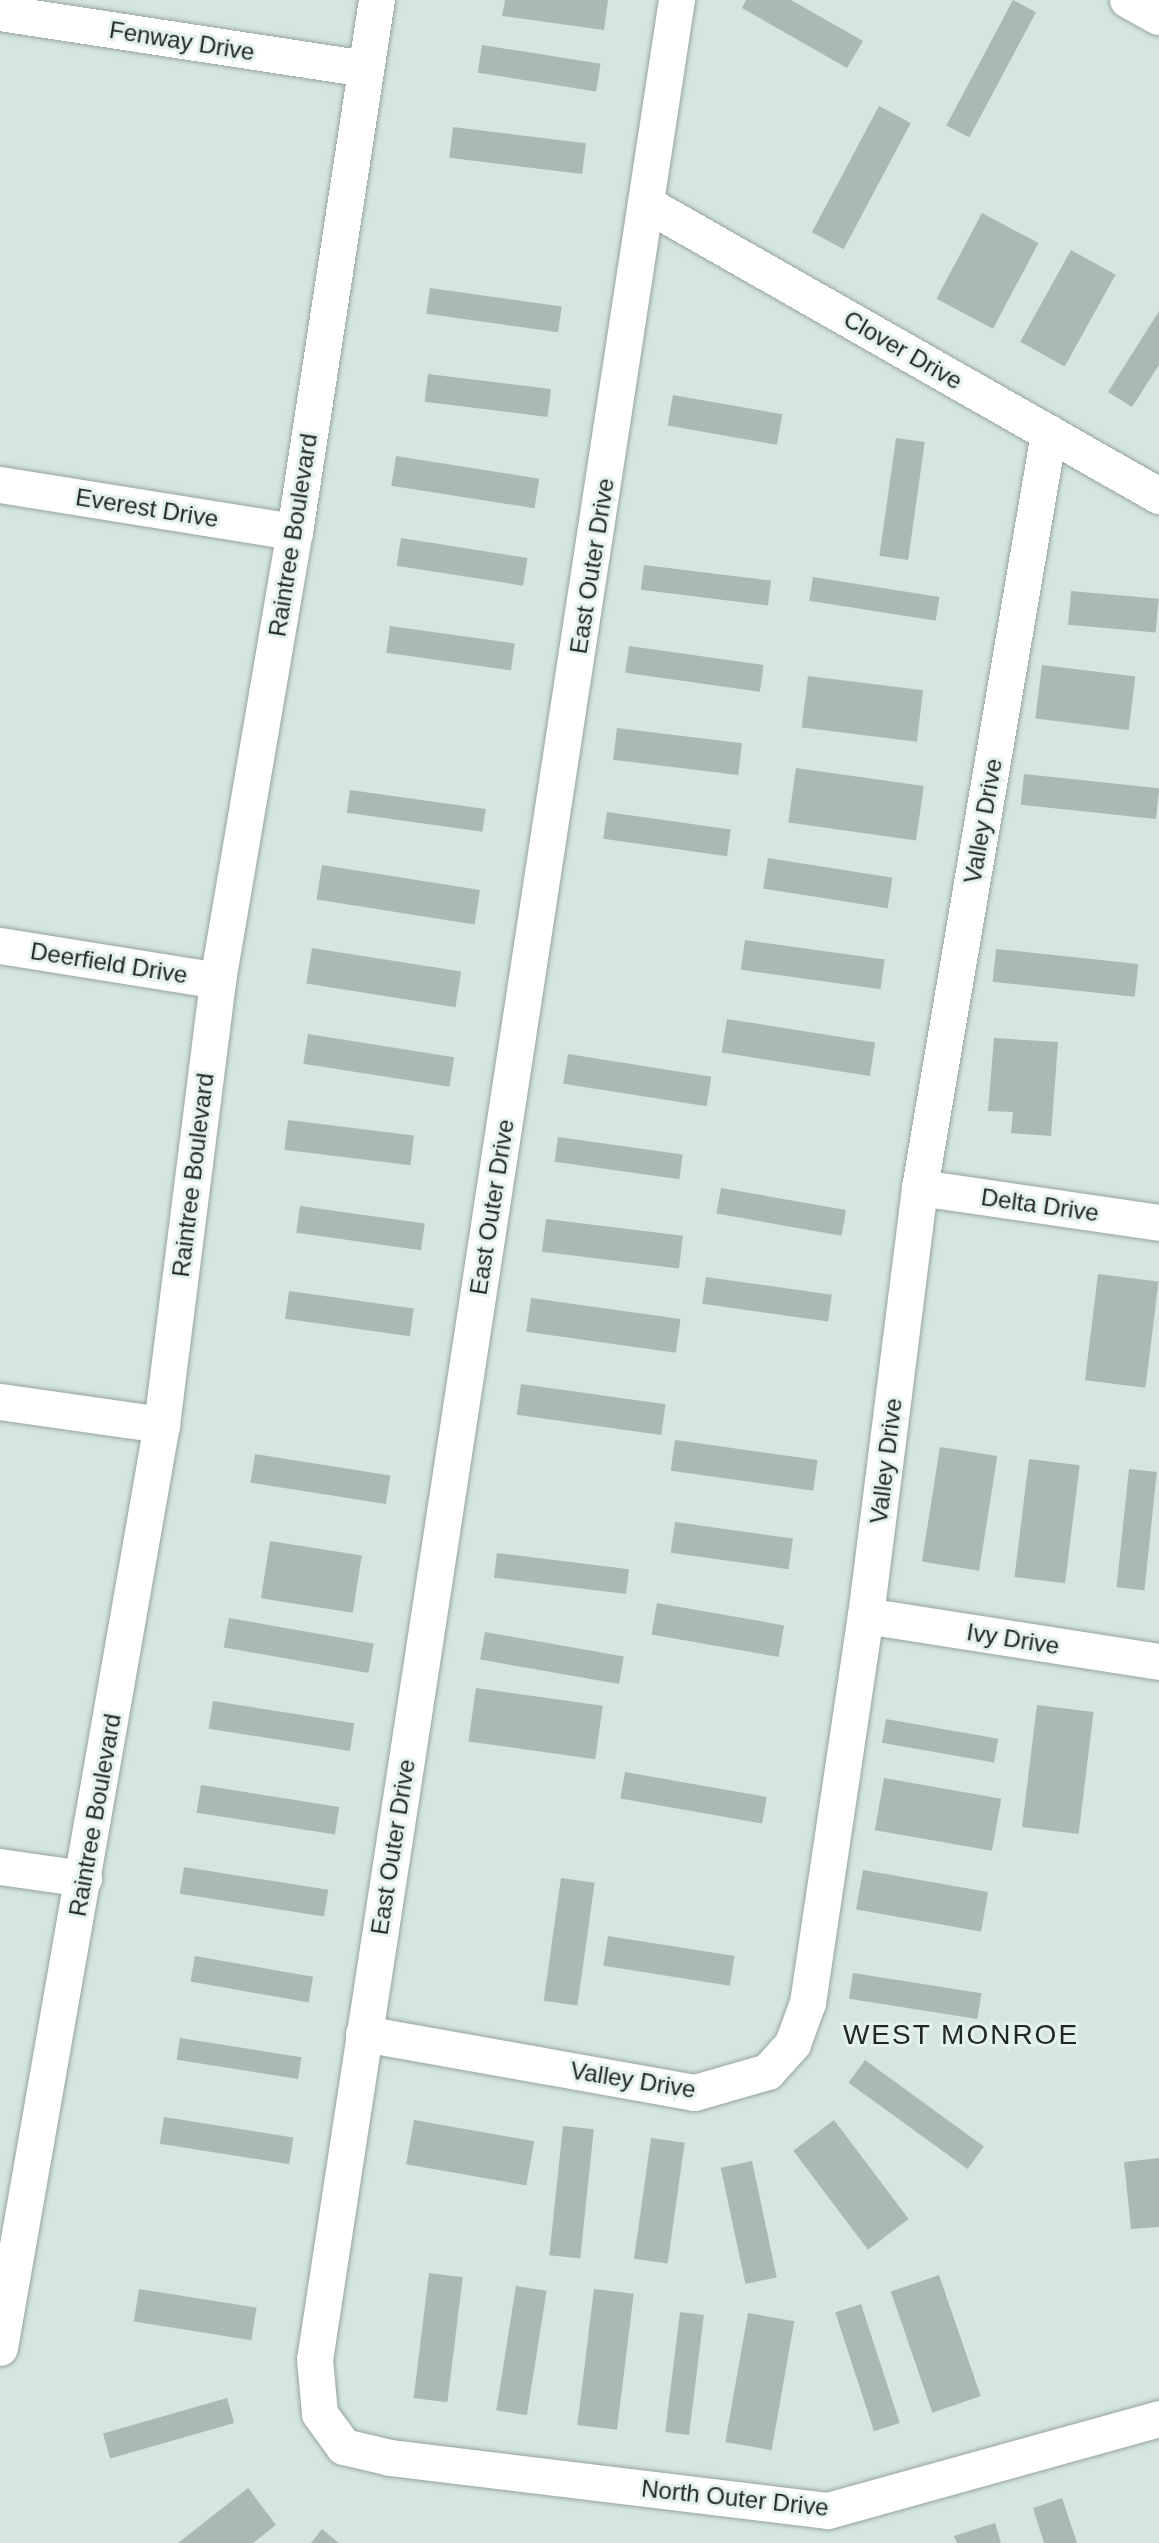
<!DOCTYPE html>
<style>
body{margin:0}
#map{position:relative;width:1159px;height:2543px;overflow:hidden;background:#d5e5e1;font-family:Helvetica,sans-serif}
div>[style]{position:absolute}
.building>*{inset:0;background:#abb9b6;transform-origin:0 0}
.roads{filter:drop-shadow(0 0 2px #96a4a1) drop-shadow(0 0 2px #96a4a1)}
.street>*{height:36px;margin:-18px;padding:0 18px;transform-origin:18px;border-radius:18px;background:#fff}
span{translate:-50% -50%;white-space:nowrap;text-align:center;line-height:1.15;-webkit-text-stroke:6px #e3f2ee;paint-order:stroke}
.street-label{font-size:24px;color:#222827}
.quarter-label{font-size:28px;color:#222827;letter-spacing:2px}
</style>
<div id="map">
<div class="building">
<i style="clip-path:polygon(505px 0,608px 0,604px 30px,502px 16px)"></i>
<i style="clip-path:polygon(746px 0,791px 0,863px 41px,847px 68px,742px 8px)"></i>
<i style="left:1013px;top:0;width:26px;height:142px;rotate:28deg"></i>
<i style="left:482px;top:45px;width:120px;height:28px;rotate:9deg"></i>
<i style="left:879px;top:106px;width:36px;height:143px;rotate:28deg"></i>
<i style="left:453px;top:127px;width:134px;height:31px;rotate:7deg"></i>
<i style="left:982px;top:213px;width:64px;height:97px;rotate:28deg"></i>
<i style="left:1071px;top:250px;width:51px;height:105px;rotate:29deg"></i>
<i style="left:430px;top:288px;width:133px;height:26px;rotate:8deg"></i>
<i style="clip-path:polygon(1159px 311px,1159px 365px,1132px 407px,1108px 392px)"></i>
<i style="left:428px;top:374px;width:124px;height:28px;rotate:7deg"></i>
<i style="left:673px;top:395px;width:111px;height:31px;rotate:10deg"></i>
<i style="left:896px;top:438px;width:29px;height:119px;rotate:8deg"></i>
<i style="left:396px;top:456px;width:145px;height:30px;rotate:9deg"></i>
<i style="left:401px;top:538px;width:128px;height:28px;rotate:9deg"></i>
<i style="left:644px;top:565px;width:128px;height:25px;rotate:7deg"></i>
<i style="left:813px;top:577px;width:128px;height:24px;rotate:9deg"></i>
<i style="left:1071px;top:591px;width:88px;height:34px;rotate:5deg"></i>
<i style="left:390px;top:626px;width:126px;height:27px;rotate:8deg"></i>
<i style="left:629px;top:646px;width:136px;height:27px;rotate:8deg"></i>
<i style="left:1042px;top:665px;width:94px;height:54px;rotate:7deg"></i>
<i style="left:808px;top:676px;width:116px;height:52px;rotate:7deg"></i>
<i style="left:617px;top:728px;width:126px;height:32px;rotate:7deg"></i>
<i style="left:796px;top:768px;width:129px;height:55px;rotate:8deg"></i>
<i style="left:1024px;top:774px;width:136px;height:31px;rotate:6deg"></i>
<i style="left:350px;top:790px;width:137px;height:23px;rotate:8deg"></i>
<i style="left:607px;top:812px;width:125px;height:27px;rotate:8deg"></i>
<i style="left:768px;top:858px;width:126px;height:31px;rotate:9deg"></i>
<i style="left:322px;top:865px;width:160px;height:35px;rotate:9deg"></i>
<i style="left:745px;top:940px;width:141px;height:30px;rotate:8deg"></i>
<i style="left:312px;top:948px;width:151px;height:36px;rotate:9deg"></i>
<i style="left:996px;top:949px;width:143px;height:33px;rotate:6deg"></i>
<i style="left:727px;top:1019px;width:150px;height:34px;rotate:9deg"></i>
<i style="left:308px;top:1034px;width:148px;height:30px;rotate:9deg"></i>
<i style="clip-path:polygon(994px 1038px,1058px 1042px,1051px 1136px,1011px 1133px,1013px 1112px,988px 1111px)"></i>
<i style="left:568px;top:1054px;width:145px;height:30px;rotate:9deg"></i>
<i style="left:288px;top:1120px;width:127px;height:30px;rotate:7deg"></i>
<i style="left:558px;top:1137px;width:126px;height:25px;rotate:8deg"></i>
<i style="left:721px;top:1188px;width:127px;height:26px;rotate:10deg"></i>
<i style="left:300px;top:1206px;width:126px;height:27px;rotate:8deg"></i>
<i style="left:546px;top:1219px;width:138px;height:33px;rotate:7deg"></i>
<i style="left:1098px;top:1274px;width:61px;height:107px;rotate:7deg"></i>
<i style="left:706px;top:1277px;width:127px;height:27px;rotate:8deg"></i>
<i style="left:289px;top:1291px;width:126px;height:28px;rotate:8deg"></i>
<i style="left:531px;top:1298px;width:151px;height:34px;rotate:8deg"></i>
<i style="left:521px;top:1384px;width:146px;height:31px;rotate:8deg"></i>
<i style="left:675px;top:1440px;width:144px;height:31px;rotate:8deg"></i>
<i style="left:940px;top:1447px;width:58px;height:116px;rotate:9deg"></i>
<i style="left:255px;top:1454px;width:137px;height:29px;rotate:9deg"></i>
<i style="left:1029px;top:1459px;width:51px;height:119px;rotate:7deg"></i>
<i style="left:1129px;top:1469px;width:28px;height:119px;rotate:6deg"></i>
<i style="left:675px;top:1522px;width:119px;height:31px;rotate:8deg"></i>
<i style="left:270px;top:1541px;width:93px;height:58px;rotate:9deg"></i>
<i style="left:497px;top:1553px;width:133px;height:25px;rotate:7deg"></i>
<i style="left:657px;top:1603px;width:129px;height:32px;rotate:10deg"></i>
<i style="left:229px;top:1618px;width:147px;height:30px;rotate:10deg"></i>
<i style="left:485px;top:1632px;width:141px;height:28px;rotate:10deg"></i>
<i style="left:476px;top:1688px;width:128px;height:54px;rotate:8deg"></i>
<i style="left:213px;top:1701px;width:143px;height:28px;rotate:9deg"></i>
<i style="left:1037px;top:1705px;width:57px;height:123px;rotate:7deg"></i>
<i style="left:886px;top:1719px;width:114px;height:24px;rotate:10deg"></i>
<i style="left:625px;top:1772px;width:144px;height:27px;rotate:10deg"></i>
<i style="left:884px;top:1778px;width:119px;height:53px;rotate:10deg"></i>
<i style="left:201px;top:1785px;width:140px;height:28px;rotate:9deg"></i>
<i style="left:184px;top:1867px;width:146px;height:27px;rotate:9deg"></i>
<i style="left:863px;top:1870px;width:127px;height:40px;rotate:10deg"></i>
<i style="left:561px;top:1878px;width:34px;height:124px;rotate:8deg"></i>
<i style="left:608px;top:1936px;width:128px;height:30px;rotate:9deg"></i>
<i style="left:195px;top:1956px;width:120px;height:26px;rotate:10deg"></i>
<i style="left:853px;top:1973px;width:130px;height:26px;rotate:9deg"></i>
<i style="left:180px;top:2038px;width:123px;height:22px;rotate:9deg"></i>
<i style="left:865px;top:2060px;width:147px;height:28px;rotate:36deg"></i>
<i style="left:164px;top:2117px;width:131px;height:27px;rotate:9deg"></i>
<i style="left:414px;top:2120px;width:122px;height:45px;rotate:10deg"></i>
<i style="left:834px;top:2120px;width:124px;height:51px;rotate:53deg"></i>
<i style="left:563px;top:2126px;width:31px;height:130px;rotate:6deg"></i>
<i style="left:651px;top:2138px;width:34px;height:122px;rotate:8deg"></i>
<i style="clip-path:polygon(1159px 2158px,1159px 2227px,1131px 2229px,1124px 2162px)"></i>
<i style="left:752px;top:2161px;width:119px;height:32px;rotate:78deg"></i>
<i style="left:429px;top:2273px;width:34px;height:126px;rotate:7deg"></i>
<i style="left:939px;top:2275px;width:128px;height:51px;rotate:71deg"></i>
<i style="left:516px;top:2286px;width:31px;height:126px;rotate:9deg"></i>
<i style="left:139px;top:2289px;width:119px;height:33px;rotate:9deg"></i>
<i style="left:594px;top:2289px;width:40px;height:137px;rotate:7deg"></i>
<i style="left:861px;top:2304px;width:125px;height:27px;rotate:72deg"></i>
<i style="left:680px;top:2312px;width:24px;height:121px;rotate:7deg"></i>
<i style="left:748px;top:2313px;width:47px;height:131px;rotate:10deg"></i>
<i style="left:227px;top:2398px;width:26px;height:129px;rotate:74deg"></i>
<i style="clip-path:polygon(248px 2488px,276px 2525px,253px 2543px,178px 2543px)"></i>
<i style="clip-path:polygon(1062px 2498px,1077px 2543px,1044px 2543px,1033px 2508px)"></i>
<i style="clip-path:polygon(995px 2523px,1001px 2543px,957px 2543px,954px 2536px)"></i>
<i style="clip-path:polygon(322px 2529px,339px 2543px,311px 2543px)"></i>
</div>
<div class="roads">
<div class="street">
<i style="left:677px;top:0;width:2387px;rotate:98.72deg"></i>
<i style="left:315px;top:2359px;width:55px;rotate:84.8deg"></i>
<i style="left:320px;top:2414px;width:41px;rotate:54deg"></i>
<i style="left:344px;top:2447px;width:48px;rotate:13.2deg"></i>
<i style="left:391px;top:2458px;width:440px;rotate:6.9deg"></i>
<i style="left:828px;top:2511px;width:344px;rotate:-15.5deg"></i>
<i style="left:1128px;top:0;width:35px;rotate:29deg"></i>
<i style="left:0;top:13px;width:368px;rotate:8.7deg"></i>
<i style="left:648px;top:205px;width:588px;rotate:29.66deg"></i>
<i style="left:0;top:485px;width:299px;rotate:9.1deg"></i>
<i style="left:0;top:946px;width:221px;rotate:9.1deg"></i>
<i style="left:920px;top:1188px;width:242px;rotate:8.3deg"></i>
<i style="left:0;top:1402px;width:164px;rotate:8.1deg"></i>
<i style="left:866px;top:1616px;width:297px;rotate:8.9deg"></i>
<i style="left:0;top:1867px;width:85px;rotate:8.1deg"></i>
<i style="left:364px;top:2034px;width:336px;rotate:10.1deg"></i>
<i style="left:695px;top:2093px;width:76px;rotate:-16deg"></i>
<i style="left:768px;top:2072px;width:38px;rotate:-48deg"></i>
<i style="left:793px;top:2044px;width:44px;rotate:-69.9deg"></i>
<i style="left:808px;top:2003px;width:391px;rotate:-81.5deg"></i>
<i style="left:866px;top:1616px;width:431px;rotate:-82.8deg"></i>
<i style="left:920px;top:1188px;width:766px;rotate:-80.3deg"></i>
<i style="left:0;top:2348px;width:937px;rotate:-80.05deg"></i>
<i style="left:162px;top:1425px;width:448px;rotate:-82.8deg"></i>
<i style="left:218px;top:981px;width:456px;rotate:-80.3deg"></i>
<i style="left:295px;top:532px;width:538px;rotate:-81.24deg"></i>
</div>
</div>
<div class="street-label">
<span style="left:182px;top:41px;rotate:9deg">Fenway Drive</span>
<span style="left:903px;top:350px;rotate:30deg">Clover Drive</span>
<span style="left:147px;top:508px;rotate:9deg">Everest Drive</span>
<span style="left:293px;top:535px;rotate:-81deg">Raintree Boulevard</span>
<span style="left:592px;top:566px;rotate:-81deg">East Outer Drive</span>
<span style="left:983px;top:821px;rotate:-80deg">Valley Drive</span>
<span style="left:109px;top:963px;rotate:9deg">Deerfield Drive</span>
<span style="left:193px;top:1175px;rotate:-83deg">Raintree Boulevard</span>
<span style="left:1040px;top:1205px;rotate:8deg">Delta Drive</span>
<span style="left:492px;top:1207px;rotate:-81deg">East Outer Drive</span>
<span style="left:886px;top:1461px;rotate:-83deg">Valley Drive</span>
<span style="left:1013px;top:1639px;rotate:9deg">Ivy Drive</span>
<span style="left:95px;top:1815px;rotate:-80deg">Raintree Boulevard</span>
<span style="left:393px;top:1847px;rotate:-81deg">East Outer Drive</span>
<span style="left:633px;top:2080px;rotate:9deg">Valley Drive</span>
<span style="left:735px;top:2498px;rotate:6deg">North Outer Drive</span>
</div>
<div class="quarter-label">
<span style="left:961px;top:2035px">WEST MONROE</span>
</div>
</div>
